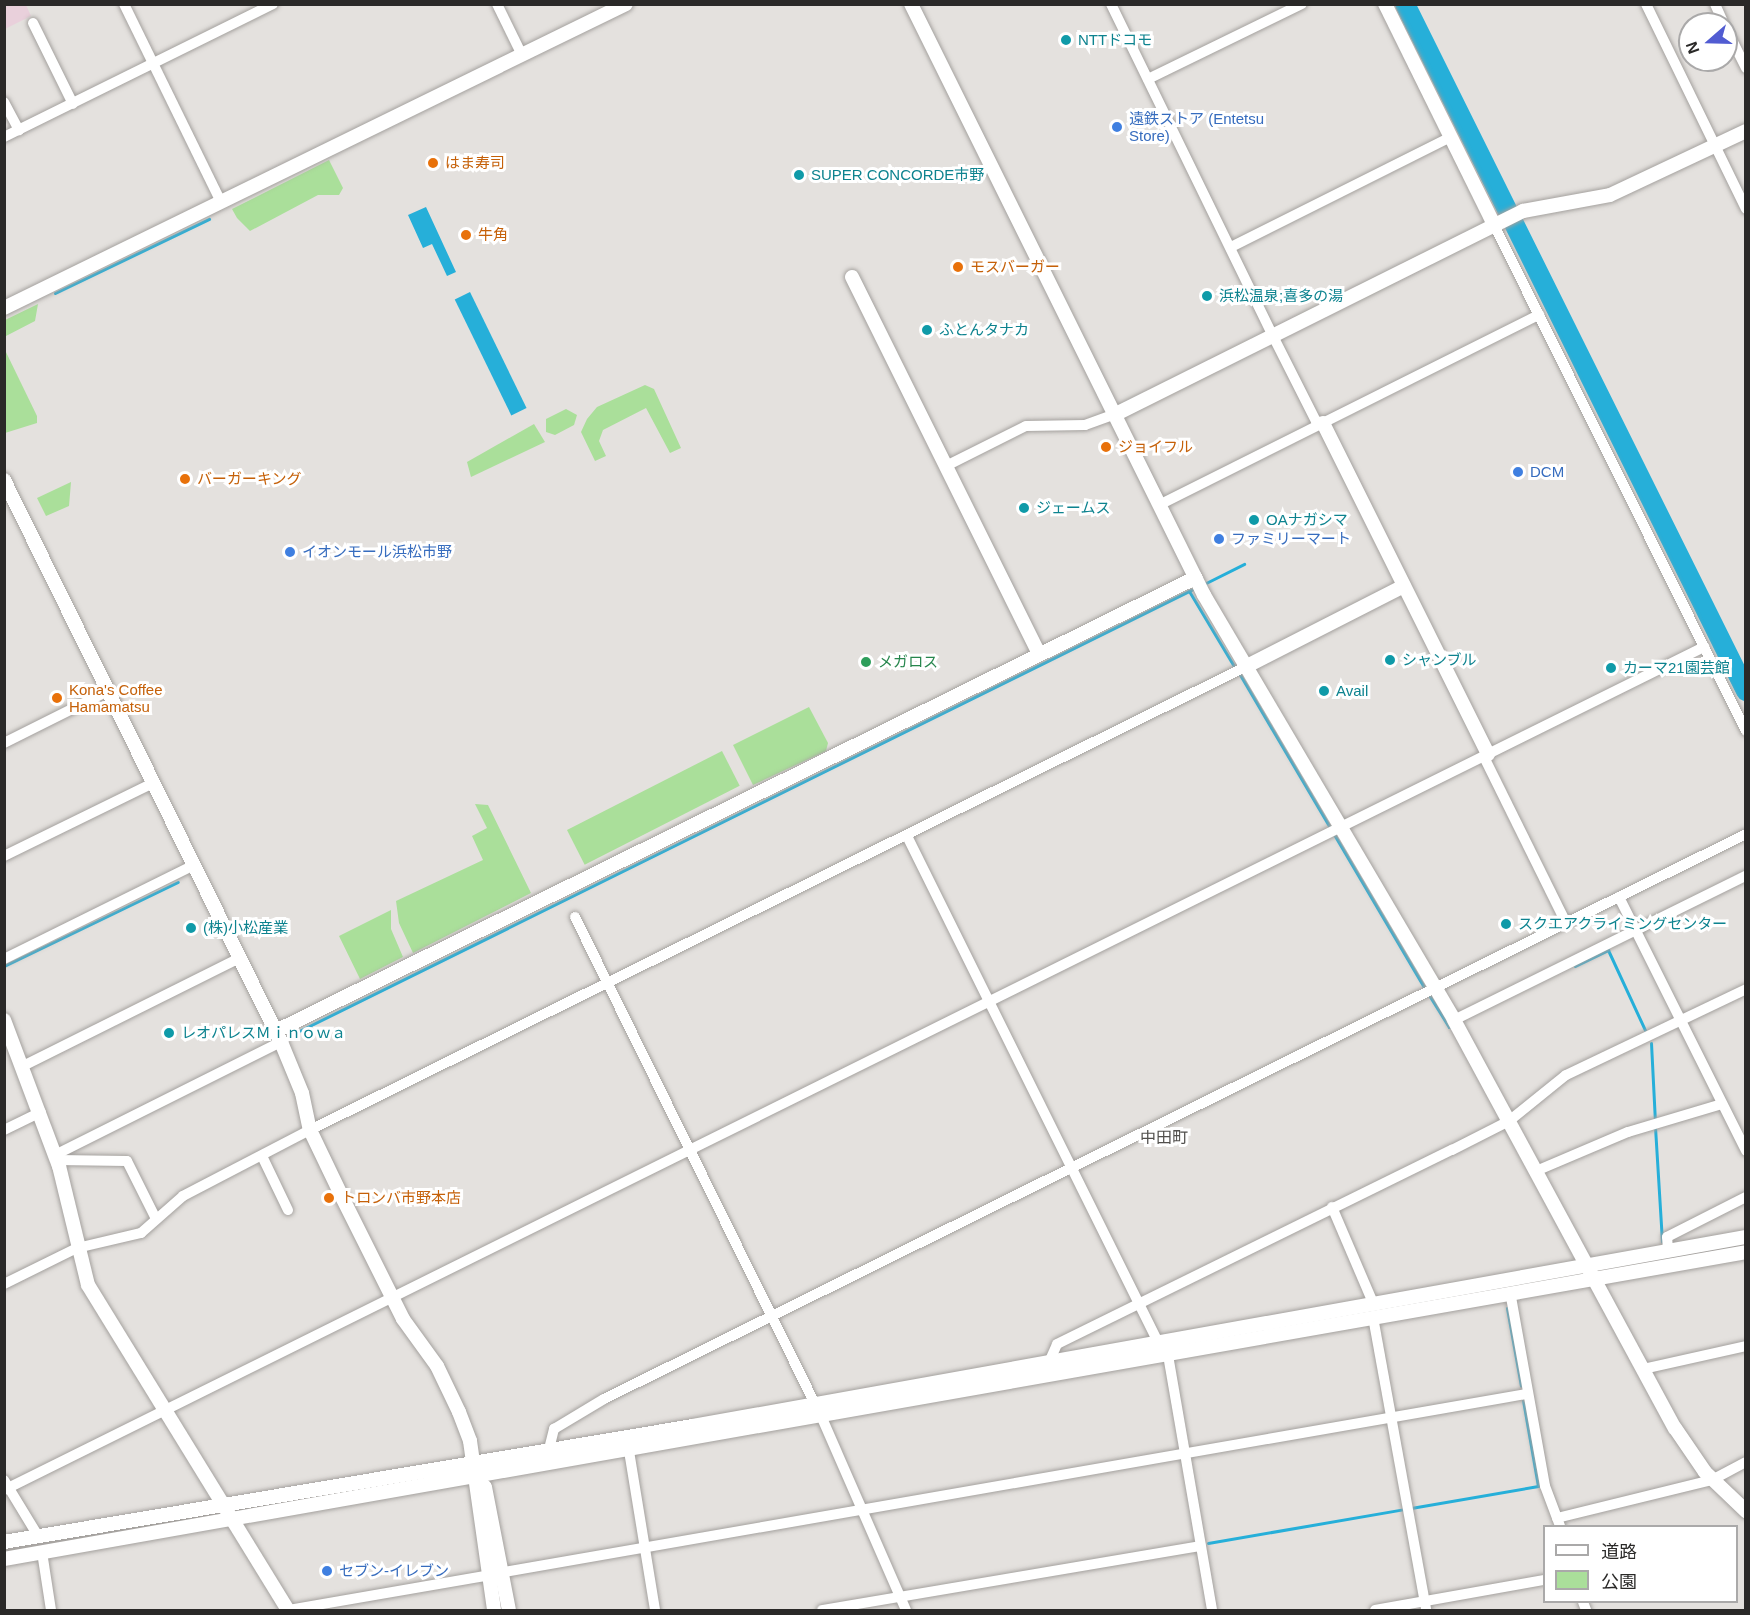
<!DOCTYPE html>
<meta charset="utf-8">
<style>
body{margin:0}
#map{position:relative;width:1750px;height:1615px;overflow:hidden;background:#e4e1de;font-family:Helvetica,"Noto Sans JP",sans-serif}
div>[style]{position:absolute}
.education>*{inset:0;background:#e9d0db}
.green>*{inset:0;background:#aadf9a;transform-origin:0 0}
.water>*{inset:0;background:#26afd9;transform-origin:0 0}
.stream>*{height:3px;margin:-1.5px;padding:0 1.5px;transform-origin:1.5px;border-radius:1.5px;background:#26afd9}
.river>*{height:20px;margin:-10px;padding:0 10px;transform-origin:10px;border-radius:10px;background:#26afd9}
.roads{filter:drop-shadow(0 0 2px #a4a19e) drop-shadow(0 0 2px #a4a19e)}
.minor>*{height:10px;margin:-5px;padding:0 5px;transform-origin:5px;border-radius:5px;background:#fff}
.tertiary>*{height:14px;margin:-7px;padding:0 7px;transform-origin:7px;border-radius:7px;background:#fff}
.dots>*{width:16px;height:16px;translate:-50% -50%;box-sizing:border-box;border:3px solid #fff;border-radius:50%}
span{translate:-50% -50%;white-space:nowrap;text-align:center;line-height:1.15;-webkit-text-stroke:6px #fff;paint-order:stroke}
.culture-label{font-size:15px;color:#0d838f}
.left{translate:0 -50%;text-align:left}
.shop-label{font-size:15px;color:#366cbe}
.food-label{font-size:15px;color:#c56008}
.leisure-label{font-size:15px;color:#27864d}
.neighbourhood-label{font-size:16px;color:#514f4c}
.frame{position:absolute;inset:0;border:6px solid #2a2928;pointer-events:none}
.legend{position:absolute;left:1543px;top:1525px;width:195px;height:78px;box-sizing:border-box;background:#fff;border:2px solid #aaa9a9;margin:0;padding:8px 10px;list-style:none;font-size:18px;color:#2a2928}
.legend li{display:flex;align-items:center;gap:12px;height:30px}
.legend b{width:30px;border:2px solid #aaa9a9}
.north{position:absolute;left:1678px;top:12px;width:60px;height:60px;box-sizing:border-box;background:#fff;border:2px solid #aaa9a9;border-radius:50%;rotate:250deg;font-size:16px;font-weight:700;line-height:24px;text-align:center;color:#2a2928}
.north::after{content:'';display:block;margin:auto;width:21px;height:27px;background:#515cd2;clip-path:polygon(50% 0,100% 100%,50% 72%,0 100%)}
</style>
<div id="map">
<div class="education">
<i style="clip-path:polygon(5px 4px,26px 5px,31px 16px,5px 29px)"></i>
</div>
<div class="green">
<i style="clip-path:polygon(329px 160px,343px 188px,339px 195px,318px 195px,250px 231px,237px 218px,232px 209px)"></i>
<i style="clip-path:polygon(38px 304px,35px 321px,6px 336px,5px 344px,5px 320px)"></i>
<i style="clip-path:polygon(4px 348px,37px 416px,37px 423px,5px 433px)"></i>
<i style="clip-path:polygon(645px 385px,654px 389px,681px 448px,670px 453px,646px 408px,603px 430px,599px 441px,606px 456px,595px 461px,581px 432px,587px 419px,597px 407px)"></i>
<i style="clip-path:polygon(566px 409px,577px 415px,574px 425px,555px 435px,546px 432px,546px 419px)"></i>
<i style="clip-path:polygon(534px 424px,545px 442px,471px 477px,467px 462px)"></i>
<i style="clip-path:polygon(71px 482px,69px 506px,46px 516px,37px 498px)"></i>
<i style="clip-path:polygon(809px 707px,828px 743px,826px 751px,753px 785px,733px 745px)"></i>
<i style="left:722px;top:751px;width:39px;height:174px;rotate:63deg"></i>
<i style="clip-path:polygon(475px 804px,488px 805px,531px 893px,413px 953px,399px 923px,396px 901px,483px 860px,472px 836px,487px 828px)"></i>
<i style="clip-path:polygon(391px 910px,391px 929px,403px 957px,360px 979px,339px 936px)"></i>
</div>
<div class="water">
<i style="clip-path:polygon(426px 207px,456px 272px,447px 276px,432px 244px,423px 248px,408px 215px)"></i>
<i style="left:470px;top:292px;width:129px;height:17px;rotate:64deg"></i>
</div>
<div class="stream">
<i style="left:55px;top:293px;width:171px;rotate:-25.7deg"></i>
<i style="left:1204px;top:584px;width:45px;rotate:-26.6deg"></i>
<i style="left:1189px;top:591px;width:90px;rotate:59.1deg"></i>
<i style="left:1239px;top:673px;width:364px;rotate:59.5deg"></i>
<i style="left:1424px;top:987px;width:47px;rotate:58deg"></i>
<i style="left:1449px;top:1027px;width:4px;rotate:-27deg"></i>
<i style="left:4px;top:966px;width:193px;rotate:-25.8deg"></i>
<i style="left:1575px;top:966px;width:37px;rotate:-26deg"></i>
<i style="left:1608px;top:950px;width:88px;rotate:65.2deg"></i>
<i style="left:293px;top:1034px;width:1006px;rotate:-26.31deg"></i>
<i style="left:1651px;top:1043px;width:78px;rotate:87.1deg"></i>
<i style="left:1655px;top:1127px;width:115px;rotate:86.5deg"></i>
<i style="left:1507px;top:1308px;width:79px;rotate:79.8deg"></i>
<i style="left:1411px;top:1508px;width:129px;rotate:-9.8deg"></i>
<i style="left:1538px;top:1486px;width:87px;rotate:-99.9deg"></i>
<i style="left:1208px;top:1543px;width:199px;rotate:-9.8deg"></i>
</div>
<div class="river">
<i style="left:1405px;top:4px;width:767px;rotate:63.6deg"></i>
</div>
<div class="roads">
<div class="minor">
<i style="left:124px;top:4px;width:218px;rotate:63.9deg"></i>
<i style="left:497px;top:4px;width:57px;rotate:63.9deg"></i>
<i style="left:1111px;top:4px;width:374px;rotate:64deg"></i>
<i style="left:1275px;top:340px;width:91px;rotate:63.2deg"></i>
<i style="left:1316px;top:421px;width:7px;rotate:16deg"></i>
<i style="left:1646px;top:4px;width:228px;rotate:64deg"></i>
<i style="left:1715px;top:4px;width:22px;rotate:66deg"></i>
<i style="left:33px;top:23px;width:90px;rotate:63.7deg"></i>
<i style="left:1726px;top:28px;width:45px;rotate:63.4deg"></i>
<i style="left:1148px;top:79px;width:171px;rotate:-26deg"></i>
<i style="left:4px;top:102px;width:32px;rotate:62deg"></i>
<i style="left:4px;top:137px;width:300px;rotate:-26.3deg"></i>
<i style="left:1494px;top:225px;width:565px;rotate:63.53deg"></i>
<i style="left:1231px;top:247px;width:246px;rotate:-26.6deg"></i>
<i style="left:946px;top:466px;width:89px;rotate:-26.6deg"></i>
<i style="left:1026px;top:426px;width:59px;rotate:-1deg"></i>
<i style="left:1085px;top:425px;width:33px;rotate:-20deg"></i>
<i style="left:1161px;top:504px;width:423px;rotate:-26.6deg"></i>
<i style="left:4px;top:743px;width:114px;rotate:-26.6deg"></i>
<i style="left:1484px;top:757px;width:185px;rotate:63.7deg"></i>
<i style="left:907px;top:836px;width:565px;rotate:63.62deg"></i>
<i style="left:4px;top:856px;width:166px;rotate:-26.1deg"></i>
<i style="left:1619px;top:897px;width:284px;rotate:63.4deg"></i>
<i style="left:575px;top:917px;width:559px;rotate:63.76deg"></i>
<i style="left:822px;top:1418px;width:210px;rotate:66.4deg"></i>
<i style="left:4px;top:959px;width:212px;rotate:-26.3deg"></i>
<i style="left:1454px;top:1020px;width:326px;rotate:-26.3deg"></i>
<i style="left:23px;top:1066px;width:242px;rotate:-26.5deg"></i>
<i style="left:4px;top:1130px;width:41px;rotate:-25.9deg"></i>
<i style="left:55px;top:1155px;width:253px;rotate:-26.6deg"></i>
<i style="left:262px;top:1156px;width:60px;rotate:64.3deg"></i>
<i style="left:57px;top:1160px;width:70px;rotate:0.8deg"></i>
<i style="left:127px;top:1161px;width:65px;rotate:63.4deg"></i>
<i style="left:1536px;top:1171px;width:100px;rotate:-23deg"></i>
<i style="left:1628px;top:1132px;width:98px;rotate:-16.6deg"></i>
<i style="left:1332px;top:1207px;width:107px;rotate:66.8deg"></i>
<i style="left:1668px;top:1250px;width:13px;rotate:-94deg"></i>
<i style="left:1667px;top:1237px;width:89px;rotate:-26.9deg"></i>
<i style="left:4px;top:1284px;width:81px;rotate:-26.3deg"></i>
<i style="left:77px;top:1248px;width:66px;rotate:-13.2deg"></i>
<i style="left:141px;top:1233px;width:56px;rotate:-41.4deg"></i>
<i style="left:183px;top:1196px;width:143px;rotate:-27.5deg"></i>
<i style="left:310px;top:1130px;width:1046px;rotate:-26.34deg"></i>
<i style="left:1511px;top:1297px;width:192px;rotate:79.8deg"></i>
<i style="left:1545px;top:1486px;width:43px;rotate:69.4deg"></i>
<i style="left:1373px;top:1317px;width:298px;rotate:79.7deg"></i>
<i style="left:1168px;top:1355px;width:259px;rotate:80.2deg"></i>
<i style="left:1050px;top:1360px;width:17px;rotate:-66deg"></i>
<i style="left:1057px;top:1344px;width:440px;rotate:-26.2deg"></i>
<i style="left:1452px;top:1150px;width:64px;rotate:-27deg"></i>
<i style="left:1509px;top:1121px;width:73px;rotate:-38.9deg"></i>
<i style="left:1566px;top:1075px;width:199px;rotate:-25.5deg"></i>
<i style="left:1643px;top:1369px;width:106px;rotate:-12.6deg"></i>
<i style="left:549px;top:1449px;width:21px;rotate:-76deg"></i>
<i style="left:554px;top:1429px;width:58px;rotate:-31deg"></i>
<i style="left:604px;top:1399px;width:1274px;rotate:-26.32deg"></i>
<i style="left:629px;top:1451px;width:161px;rotate:80.7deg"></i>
<i style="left:4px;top:1480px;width:66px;rotate:58.7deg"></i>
<i style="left:4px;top:1490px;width:1898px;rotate:-26.38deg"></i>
<i style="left:1557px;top:1518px;width:160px;rotate:-13.8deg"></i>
<i style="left:1712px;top:1480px;width:38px;rotate:-28deg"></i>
<i style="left:42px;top:1552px;width:59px;rotate:81.2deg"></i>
<i style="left:504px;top:1572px;width:1037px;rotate:-9.88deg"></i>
<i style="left:1583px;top:1602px;width:9px;rotate:69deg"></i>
<i style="left:288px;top:1610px;width:205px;rotate:-9.8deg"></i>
<i style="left:822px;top:1610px;width:384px;rotate:-9.6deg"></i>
<i style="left:1375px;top:1610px;width:172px;rotate:-10.1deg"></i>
</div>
<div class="tertiary">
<i style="left:911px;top:4px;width:660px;rotate:63.63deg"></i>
<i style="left:1204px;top:595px;width:493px;rotate:59.5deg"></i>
<i style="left:1454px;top:1020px;width:464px;rotate:61.6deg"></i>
<i style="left:1675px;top:1428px;width:53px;rotate:55.7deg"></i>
<i style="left:1705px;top:1472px;width:57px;rotate:43.6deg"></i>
<i style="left:1385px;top:4px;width:246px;rotate:63.7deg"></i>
<i style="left:852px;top:277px;width:421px;rotate:63.6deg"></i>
<i style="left:4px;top:308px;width:692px;rotate:-26.05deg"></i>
<i style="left:1116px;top:414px;width:455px;rotate:-26.5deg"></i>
<i style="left:1523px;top:211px;width:88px;rotate:-10.4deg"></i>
<i style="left:1610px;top:195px;width:150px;rotate:-25.2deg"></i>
<i style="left:1323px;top:423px;width:370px;rotate:63.5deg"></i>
<i style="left:4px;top:480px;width:627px;rotate:63.76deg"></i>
<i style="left:281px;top:1042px;width:55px;rotate:67.6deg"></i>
<i style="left:302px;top:1093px;width:38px;rotate:78deg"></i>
<i style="left:310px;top:1130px;width:76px;rotate:64.4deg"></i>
<i style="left:343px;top:1199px;width:134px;rotate:63.4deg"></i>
<i style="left:403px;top:1319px;width:58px;rotate:54.1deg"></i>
<i style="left:437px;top:1366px;width:51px;rotate:64.4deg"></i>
<i style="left:459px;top:1412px;width:31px;rotate:69deg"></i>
<i style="left:470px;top:1441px;width:171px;rotate:81.9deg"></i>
<i style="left:1247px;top:666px;width:176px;rotate:-27deg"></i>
<i style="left:4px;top:1020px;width:156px;rotate:69.4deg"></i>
<i style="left:59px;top:1166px;width:122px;rotate:76.3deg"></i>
<i style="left:88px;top:1285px;width:382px;rotate:58.4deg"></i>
<i style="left:276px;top:1031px;width:1025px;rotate:-26.24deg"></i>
<i style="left:476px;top:1480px;width:11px;rotate:38deg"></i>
<i style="left:485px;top:1487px;width:125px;rotate:79deg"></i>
<i style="left:4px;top:1542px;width:699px;rotate:-9.56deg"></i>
<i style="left:693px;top:1426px;width:1070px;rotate:-10.18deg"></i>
<i style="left:4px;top:1559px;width:1769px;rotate:-9.99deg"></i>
</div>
</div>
<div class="dots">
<i style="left:1066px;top:40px;background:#0f9aa8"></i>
<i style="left:1117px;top:127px;background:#3f7fe0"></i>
<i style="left:433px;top:163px;background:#e8710a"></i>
<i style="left:799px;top:175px;background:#0f9aa8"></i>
<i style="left:466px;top:235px;background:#e8710a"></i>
<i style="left:958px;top:267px;background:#e8710a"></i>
<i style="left:1207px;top:296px;background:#0f9aa8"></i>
<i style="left:927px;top:330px;background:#0f9aa8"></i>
<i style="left:1106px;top:447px;background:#e8710a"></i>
<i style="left:1518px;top:472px;background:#3f7fe0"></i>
<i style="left:185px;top:479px;background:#e8710a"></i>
<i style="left:1024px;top:508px;background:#0f9aa8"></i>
<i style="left:1254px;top:520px;background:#0f9aa8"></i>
<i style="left:1219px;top:539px;background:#3f7fe0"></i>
<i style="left:290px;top:552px;background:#3f7fe0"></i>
<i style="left:1390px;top:660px;background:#0f9aa8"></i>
<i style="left:866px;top:662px;background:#2e9e5b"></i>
<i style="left:1611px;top:668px;background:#0f9aa8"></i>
<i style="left:1324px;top:691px;background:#0f9aa8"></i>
<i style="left:57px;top:698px;background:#e8710a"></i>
<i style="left:1506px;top:924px;background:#0f9aa8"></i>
<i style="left:191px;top:928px;background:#0f9aa8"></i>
<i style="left:169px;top:1033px;background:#0f9aa8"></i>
<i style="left:329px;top:1198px;background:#e8710a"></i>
<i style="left:327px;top:1571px;background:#3f7fe0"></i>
</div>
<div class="culture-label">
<span class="left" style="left:1078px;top:40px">NTTドコモ</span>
<span class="left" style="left:811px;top:175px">SUPER CONCORDE市野</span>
<span class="left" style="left:1219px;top:296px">浜松温泉;喜多の湯</span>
<span class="left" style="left:939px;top:330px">ふとんタナカ</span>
<span class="left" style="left:1036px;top:508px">ジェームス</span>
<span class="left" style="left:1266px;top:520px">OAナガシマ</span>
<span class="left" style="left:1402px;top:660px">シャンブル</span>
<span class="left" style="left:1623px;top:668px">カーマ21園芸館</span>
<span class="left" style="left:1336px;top:691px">Avail</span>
<span class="left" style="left:1518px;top:924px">スクエアクライミングセンター</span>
<span class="left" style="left:203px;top:928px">(株)小松産業</span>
<span class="left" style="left:181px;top:1033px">レオパレスＭｉｎｏｗａ</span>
</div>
<div class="shop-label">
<span class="left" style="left:1129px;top:127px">遠鉄ストア (Entetsu<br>Store)</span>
<span class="left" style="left:1530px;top:472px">DCM</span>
<span class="left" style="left:1231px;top:539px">ファミリーマート</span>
<span class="left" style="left:302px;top:552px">イオンモール浜松市野</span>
<span class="left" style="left:339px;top:1571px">セブン-イレブン</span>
</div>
<div class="food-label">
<span class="left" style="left:445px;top:163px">はま寿司</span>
<span class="left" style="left:478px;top:235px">牛角</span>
<span class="left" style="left:970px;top:267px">モスバーガー</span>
<span class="left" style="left:1118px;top:447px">ジョイフル</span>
<span class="left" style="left:197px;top:479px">バーガーキング</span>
<span class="left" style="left:69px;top:698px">Kona's Coffee<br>Hamamatsu</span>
<span class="left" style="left:341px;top:1198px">トロンバ市野本店</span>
</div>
<div class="leisure-label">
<span class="left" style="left:878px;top:662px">メガロス</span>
</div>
<div class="neighbourhood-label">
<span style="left:1164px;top:1138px">中田町</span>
</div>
<div class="frame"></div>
<ul class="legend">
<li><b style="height:8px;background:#fff"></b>道路</li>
<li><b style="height:16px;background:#aadf9a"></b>公園</li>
</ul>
<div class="north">N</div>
</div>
